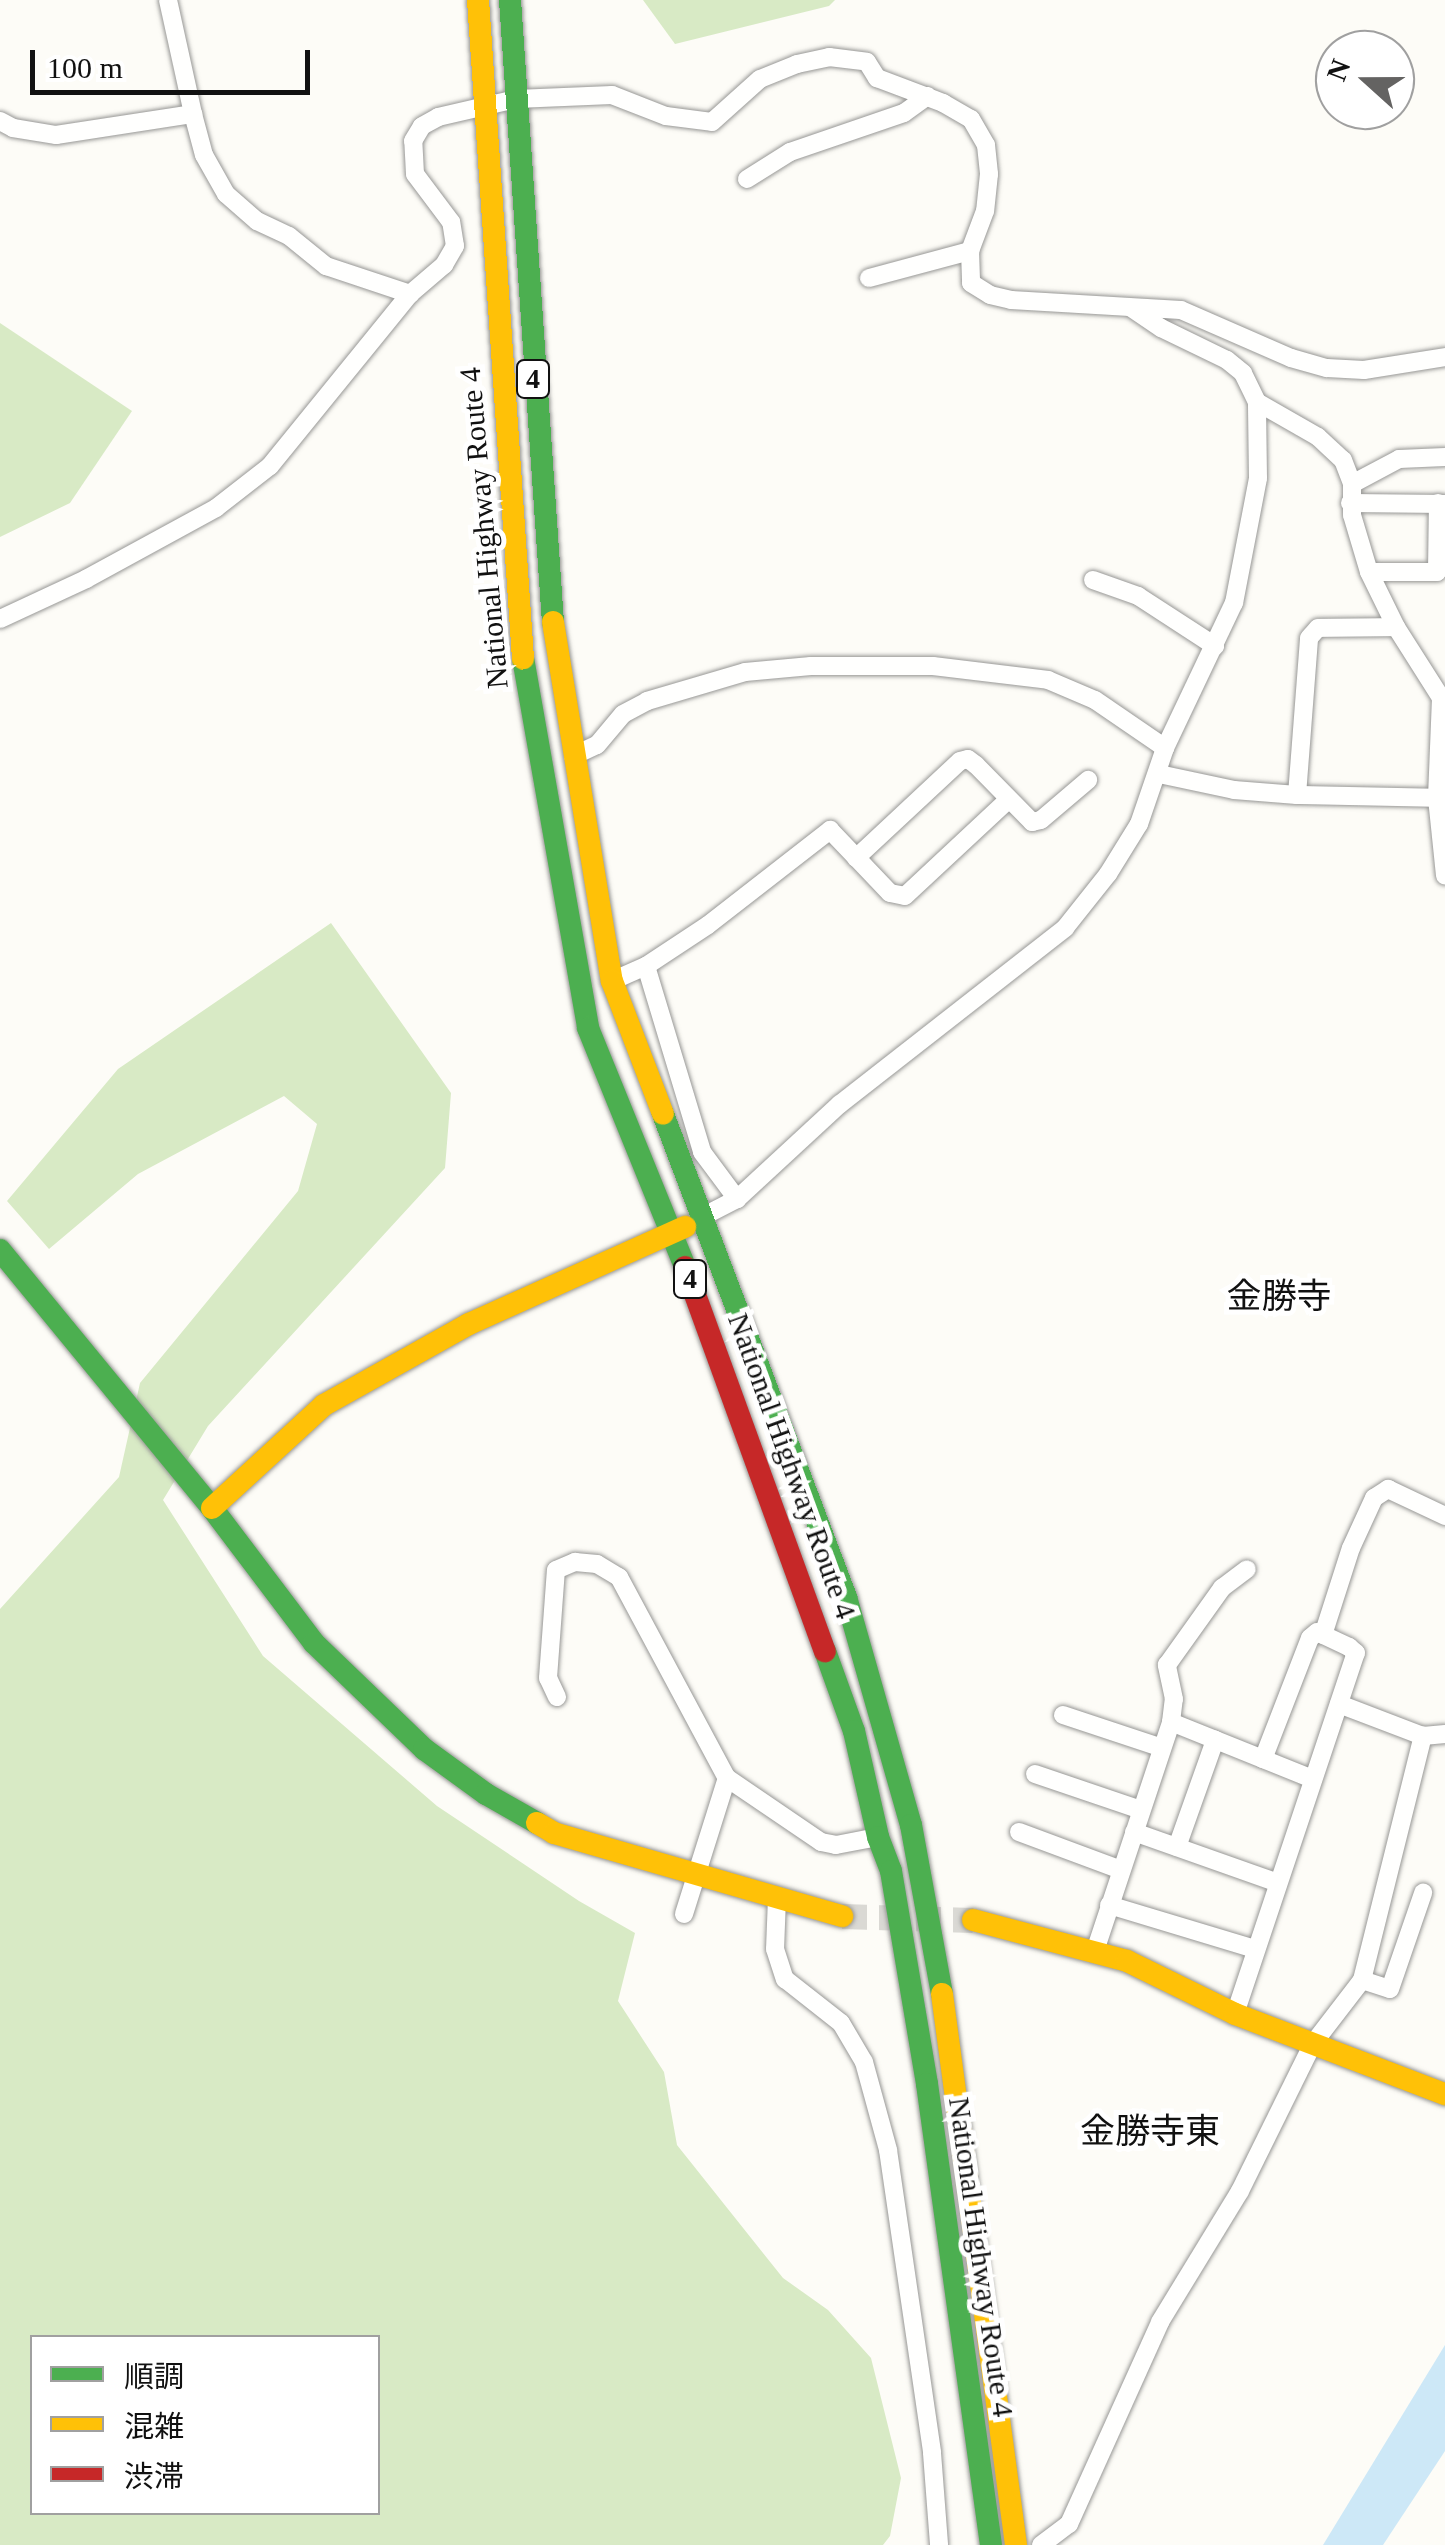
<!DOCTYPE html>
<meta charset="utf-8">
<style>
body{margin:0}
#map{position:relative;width:1445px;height:2545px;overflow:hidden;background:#fdfcf7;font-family:"Times New Roman","Noto Sans JP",serif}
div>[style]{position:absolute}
.forest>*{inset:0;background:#d8eac5}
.water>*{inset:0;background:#cde8f7}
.secondary-tunnel>*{height:25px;margin-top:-12.5px;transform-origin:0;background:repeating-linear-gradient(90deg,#dad9d4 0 25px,transparent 0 37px)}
.roads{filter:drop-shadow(0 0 2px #979795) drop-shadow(0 0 2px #979795)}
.street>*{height:18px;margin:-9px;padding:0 9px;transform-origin:9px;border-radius:9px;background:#fffffe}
.fast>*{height:22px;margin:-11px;padding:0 11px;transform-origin:11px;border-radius:11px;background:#4caf50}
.slow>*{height:22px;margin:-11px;padding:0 11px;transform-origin:11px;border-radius:11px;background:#ffc107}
.jam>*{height:22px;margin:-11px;padding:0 11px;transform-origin:11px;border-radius:11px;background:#c62828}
span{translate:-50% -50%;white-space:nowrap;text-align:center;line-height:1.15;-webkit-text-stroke:10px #fff;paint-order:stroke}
.shield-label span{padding:2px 8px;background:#fff;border:2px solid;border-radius:8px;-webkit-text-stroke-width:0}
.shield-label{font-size:28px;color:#111;font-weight:700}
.street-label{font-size:30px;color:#111}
.quarter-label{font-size:35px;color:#111}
.legend{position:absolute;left:30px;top:2335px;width:350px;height:180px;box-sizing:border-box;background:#fff;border:2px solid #a0a0a0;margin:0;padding:12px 18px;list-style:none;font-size:30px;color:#111}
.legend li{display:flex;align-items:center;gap:20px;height:50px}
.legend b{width:50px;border:2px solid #a0a0a0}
.north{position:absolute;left:1315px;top:30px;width:100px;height:100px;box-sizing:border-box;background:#fff;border:2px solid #a0a0a0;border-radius:50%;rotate:291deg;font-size:28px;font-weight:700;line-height:40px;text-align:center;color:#111}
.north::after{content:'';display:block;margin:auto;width:35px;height:45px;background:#646362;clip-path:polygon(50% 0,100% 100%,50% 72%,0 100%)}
.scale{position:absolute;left:30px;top:50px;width:280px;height:45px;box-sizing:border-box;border:5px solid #111;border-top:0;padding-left:12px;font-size:30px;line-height:35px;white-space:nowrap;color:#111;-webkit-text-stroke:8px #fff;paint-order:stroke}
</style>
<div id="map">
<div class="forest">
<i style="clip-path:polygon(643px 0,835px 0,829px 6px,675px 44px)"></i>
<i style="clip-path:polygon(0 323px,132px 411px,70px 503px,0 537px)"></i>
<i style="clip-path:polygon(evenodd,331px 923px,451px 1093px,445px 1168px,208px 1426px,163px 1500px,263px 1656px,437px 1806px,579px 1901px,635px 1933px,618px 2001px,664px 2072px,677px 2145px,783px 2278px,828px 2310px,871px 2358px,901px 2478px,890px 2536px,883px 2545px,0 2545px,0 1609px,119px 1477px,140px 1383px,298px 1191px,317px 1124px,284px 1096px,138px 1174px,49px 1249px,7px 1201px,118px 1069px,331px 923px,32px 2338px,378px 2338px,378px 2512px,32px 2512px,32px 2338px)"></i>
</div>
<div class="water">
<i style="clip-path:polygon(1445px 2345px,1445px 2451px,1383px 2545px,1323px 2545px)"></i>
</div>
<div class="secondary-tunnel">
<i style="left:842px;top:1916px;width:131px;rotate:1.7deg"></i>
</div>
<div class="roads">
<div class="street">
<i style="left:168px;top:0;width:117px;rotate:77.6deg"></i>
<i style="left:0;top:121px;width:15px;rotate:28deg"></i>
<i style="left:13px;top:128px;width:44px;rotate:9.2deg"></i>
<i style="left:56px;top:135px;width:139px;rotate:-8.7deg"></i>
<i style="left:193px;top:114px;width:42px;rotate:75deg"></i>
<i style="left:204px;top:155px;width:45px;rotate:60.6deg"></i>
<i style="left:226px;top:194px;width:41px;rotate:41.1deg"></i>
<i style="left:257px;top:221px;width:35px;rotate:25deg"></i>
<i style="left:289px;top:236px;width:48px;rotate:39deg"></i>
<i style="left:326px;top:266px;width:89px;rotate:18.4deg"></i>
<i style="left:747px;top:179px;width:51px;rotate:-32.1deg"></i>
<i style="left:790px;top:152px;width:120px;rotate:-18.9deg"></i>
<i style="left:904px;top:113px;width:29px;rotate:-36deg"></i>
<i style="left:869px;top:278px;width:105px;rotate:-15deg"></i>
<i style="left:1257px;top:402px;width:70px;rotate:29.8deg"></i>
<i style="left:1318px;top:437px;width:34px;rotate:43deg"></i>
<i style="left:1343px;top:460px;width:26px;rotate:69deg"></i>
<i style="left:1352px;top:484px;width:31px;rotate:90deg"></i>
<i style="left:1352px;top:515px;width:59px;rotate:73.4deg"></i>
<i style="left:1369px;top:572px;width:61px;rotate:63.9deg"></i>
<i style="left:1396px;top:627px;width:84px;rotate:57.6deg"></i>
<i style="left:1441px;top:698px;width:100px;rotate:92.3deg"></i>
<i style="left:1437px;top:798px;width:78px;rotate:84.1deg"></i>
<i style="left:1352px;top:484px;width:53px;rotate:-28deg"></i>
<i style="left:1399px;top:459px;width:46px;rotate:-2.5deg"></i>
<i style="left:1350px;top:503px;width:95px;rotate:0.6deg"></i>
<i style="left:1369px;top:572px;width:68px"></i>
<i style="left:1437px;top:572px;width:69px;rotate:-89.2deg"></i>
<i style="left:1093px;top:580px;width:48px;rotate:19.6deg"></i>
<i style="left:1138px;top:596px;width:92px;rotate:33deg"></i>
<i style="left:0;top:619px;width:95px;rotate:-24.9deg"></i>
<i style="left:86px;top:579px;width:148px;rotate:-28.6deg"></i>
<i style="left:216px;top:508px;width:68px;rotate:-37.9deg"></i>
<i style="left:270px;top:466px;width:222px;rotate:-50.9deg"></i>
<i style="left:410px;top:294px;width:45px;rotate:-40.5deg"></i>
<i style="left:444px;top:265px;width:22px;rotate:-60deg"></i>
<i style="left:455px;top:246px;width:24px;rotate:-99deg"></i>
<i style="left:451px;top:222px;width:60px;rotate:-126.9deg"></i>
<i style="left:415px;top:174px;width:33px;rotate:-93deg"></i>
<i style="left:413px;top:141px;width:17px;rotate:-59deg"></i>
<i style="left:422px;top:126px;width:18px;rotate:-29deg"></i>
<i style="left:438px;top:117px;width:80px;rotate:-13deg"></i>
<i style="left:516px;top:99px;width:96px;rotate:-2.4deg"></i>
<i style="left:612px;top:95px;width:58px;rotate:21.3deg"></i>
<i style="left:666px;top:116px;width:46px;rotate:7.4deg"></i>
<i style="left:712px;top:122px;width:64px;rotate:-41.9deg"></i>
<i style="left:760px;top:79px;width:40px;rotate:-22deg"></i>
<i style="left:797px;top:64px;width:33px;rotate:-12deg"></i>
<i style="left:829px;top:57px;width:38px;rotate:7deg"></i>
<i style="left:867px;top:62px;width:19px;rotate:58deg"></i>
<i style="left:877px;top:78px;width:71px;rotate:20.7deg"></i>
<i style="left:943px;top:103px;width:32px;rotate:30deg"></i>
<i style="left:971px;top:119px;width:30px;rotate:60deg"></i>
<i style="left:986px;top:145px;width:29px;rotate:84deg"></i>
<i style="left:989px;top:174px;width:37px;rotate:96deg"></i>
<i style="left:985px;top:211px;width:43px;rotate:110.6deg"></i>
<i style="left:970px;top:251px;width:32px;rotate:88deg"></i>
<i style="left:971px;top:283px;width:22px;rotate:32deg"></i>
<i style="left:990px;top:295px;width:22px;rotate:13deg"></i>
<i style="left:1011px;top:300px;width:170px;rotate:3.4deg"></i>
<i style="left:1181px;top:310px;width:120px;rotate:23.6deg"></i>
<i style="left:1291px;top:358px;width:37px;rotate:16deg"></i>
<i style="left:1327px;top:368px;width:37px;rotate:3deg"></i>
<i style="left:1364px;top:370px;width:82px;rotate:-9.1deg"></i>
<i style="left:573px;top:756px;width:26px;rotate:-25deg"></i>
<i style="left:597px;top:745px;width:40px;rotate:-50deg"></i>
<i style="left:623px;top:714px;width:27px;rotate:-28deg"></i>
<i style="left:647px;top:701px;width:102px;rotate:-16.5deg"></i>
<i style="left:745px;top:672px;width:66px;rotate:-5.2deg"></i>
<i style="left:811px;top:666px;width:122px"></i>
<i style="left:933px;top:666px;width:116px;rotate:6.9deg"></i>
<i style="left:1048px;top:680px;width:51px;rotate:23.1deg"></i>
<i style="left:1095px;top:700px;width:85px;rotate:34.4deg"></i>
<i style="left:1159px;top:774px;width:77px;rotate:12deg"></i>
<i style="left:1234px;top:790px;width:63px;rotate:4.5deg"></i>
<i style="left:1297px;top:795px;width:140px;rotate:1.2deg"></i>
<i style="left:1297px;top:795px;width:157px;rotate:-85.6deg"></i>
<i style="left:1309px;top:638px;width:13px;rotate:-48deg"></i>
<i style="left:1318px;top:628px;width:78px;rotate:-0.7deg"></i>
<i style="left:856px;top:858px;width:142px;rotate:-43deg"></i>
<i style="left:960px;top:761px;width:8px;rotate:-14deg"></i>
<i style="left:968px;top:759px;width:10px;rotate:37deg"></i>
<i style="left:976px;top:765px;width:80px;rotate:45.5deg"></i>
<i style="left:1032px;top:822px;width:9px;rotate:-13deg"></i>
<i style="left:1041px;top:820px;width:62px;rotate:-40.4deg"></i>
<i style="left:646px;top:966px;width:194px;rotate:73.2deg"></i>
<i style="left:702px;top:1152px;width:59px;rotate:53.3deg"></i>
<i style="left:612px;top:981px;width:37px;rotate:-24deg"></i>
<i style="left:646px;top:966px;width:74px;rotate:-33.5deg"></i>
<i style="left:708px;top:925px;width:155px;rotate:-37.9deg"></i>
<i style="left:830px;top:830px;width:87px;rotate:46.4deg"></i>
<i style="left:890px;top:893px;width:15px;rotate:11deg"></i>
<i style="left:905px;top:896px;width:141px;rotate:-43deg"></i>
<i style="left:700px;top:1218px;width:42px;rotate:-27.2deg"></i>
<i style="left:737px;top:1199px;width:140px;rotate:-42.7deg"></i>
<i style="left:840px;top:1104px;width:286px;rotate:-38deg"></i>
<i style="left:1065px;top:928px;width:69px;rotate:-51.5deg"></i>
<i style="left:1108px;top:874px;width:59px;rotate:-58.2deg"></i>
<i style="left:1139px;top:824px;width:80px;rotate:-71.1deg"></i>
<i style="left:1165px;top:748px;width:161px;rotate:-64.6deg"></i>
<i style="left:1234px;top:603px;width:127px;rotate:-79.1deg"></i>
<i style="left:1258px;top:478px;width:76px;rotate:-90.8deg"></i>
<i style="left:1257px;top:402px;width:32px;rotate:-116deg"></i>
<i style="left:1243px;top:373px;width:21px;rotate:-141deg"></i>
<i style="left:1227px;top:360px;width:73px;rotate:-154.1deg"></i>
<i style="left:1161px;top:328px;width:36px;rotate:-146deg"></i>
<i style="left:1323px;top:1635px;width:91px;rotate:-72.2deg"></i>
<i style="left:1351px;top:1548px;width:55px;rotate:-65.3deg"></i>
<i style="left:1374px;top:1498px;width:17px;rotate:-33deg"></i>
<i style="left:1388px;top:1489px;width:63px;rotate:25.3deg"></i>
<i style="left:557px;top:1697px;width:21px;rotate:-115deg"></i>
<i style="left:548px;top:1678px;width:108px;rotate:-85.8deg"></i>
<i style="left:556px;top:1570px;width:21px;rotate:-23deg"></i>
<i style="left:575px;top:1562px;width:22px;rotate:5deg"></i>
<i style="left:597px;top:1564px;width:26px;rotate:31deg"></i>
<i style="left:619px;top:1577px;width:228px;rotate:61.8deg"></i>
<i style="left:727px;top:1778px;width:114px;rotate:34.2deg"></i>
<i style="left:821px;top:1842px;width:15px;rotate:11deg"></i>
<i style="left:836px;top:1845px;width:43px;rotate:-10.8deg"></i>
<i style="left:1339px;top:1704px;width:90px;rotate:20.9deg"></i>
<i style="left:1423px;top:1736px;width:22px;rotate:-5deg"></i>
<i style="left:1063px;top:1715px;width:104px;rotate:18.4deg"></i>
<i style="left:1171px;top:1722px;width:153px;rotate:21.9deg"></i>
<i style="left:1035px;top:1774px;width:112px;rotate:18.8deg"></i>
<i style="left:1019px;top:1832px;width:109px;rotate:20.4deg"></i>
<i style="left:1134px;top:1832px;width:153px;rotate:19.5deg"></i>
<i style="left:1177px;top:1847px;width:114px;rotate:-70.4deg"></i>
<i style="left:777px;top:1898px;width:51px;rotate:92.2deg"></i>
<i style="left:775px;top:1949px;width:32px;rotate:72deg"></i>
<i style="left:785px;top:1979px;width:71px;rotate:38.2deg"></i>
<i style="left:841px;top:2023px;width:45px;rotate:59.5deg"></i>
<i style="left:864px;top:2062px;width:91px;rotate:74.7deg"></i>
<i style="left:888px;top:2150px;width:306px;rotate:81.7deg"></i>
<i style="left:932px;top:2453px;width:92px;rotate:85.6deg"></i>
<i style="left:1109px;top:1905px;width:152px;rotate:16.8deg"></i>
<i style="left:684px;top:1914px;width:143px;rotate:-72.5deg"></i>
<i style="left:1095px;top:1951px;width:241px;rotate:-71.6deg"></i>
<i style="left:1171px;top:1722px;width:23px;rotate:-83deg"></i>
<i style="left:1174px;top:1699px;width:35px;rotate:-102deg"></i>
<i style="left:1167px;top:1665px;width:95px;rotate:-54.5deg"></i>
<i style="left:1222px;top:1588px;width:31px;rotate:-37deg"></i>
<i style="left:1362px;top:1980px;width:252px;rotate:-76deg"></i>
<i style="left:1235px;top:2014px;width:381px;rotate:-71.5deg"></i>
<i style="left:1356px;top:1653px;width:9px;rotate:-139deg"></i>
<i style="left:1349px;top:1647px;width:35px;rotate:-155deg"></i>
<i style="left:1317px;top:1632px;width:9px;rotate:139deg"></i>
<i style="left:1310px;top:1638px;width:130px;rotate:111.2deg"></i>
<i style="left:1041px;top:2545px;width:35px;rotate:-37deg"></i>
<i style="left:1069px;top:2524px;width:222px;rotate:-65.7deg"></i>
<i style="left:1160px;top:2322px;width:153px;rotate:-58.6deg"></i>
<i style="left:1240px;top:2191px;width:163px;rotate:-63.7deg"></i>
<i style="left:1312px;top:2045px;width:82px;rotate:-52.4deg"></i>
<i style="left:1362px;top:1980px;width:29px;rotate:18deg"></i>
<i style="left:1390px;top:1989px;width:102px;rotate:-71deg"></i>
</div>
<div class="fast">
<i style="left:510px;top:0;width:623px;rotate:86.05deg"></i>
<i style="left:523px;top:658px;width:376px;rotate:80deg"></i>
<i style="left:588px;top:1028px;width:258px;rotate:67.9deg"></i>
<i style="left:663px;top:1114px;width:517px;rotate:69.25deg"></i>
<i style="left:846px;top:1597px;width:237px;rotate:74.1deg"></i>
<i style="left:911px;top:1825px;width:172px;rotate:79.6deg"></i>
<i style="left:0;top:1250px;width:334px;rotate:50.6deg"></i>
<i style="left:212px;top:1508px;width:169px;rotate:52.9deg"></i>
<i style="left:314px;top:1643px;width:153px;rotate:43.9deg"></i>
<i style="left:424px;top:1749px;width:77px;rotate:36deg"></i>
<i style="left:486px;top:1794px;width:59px;rotate:29.6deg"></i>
<i style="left:825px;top:1651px;width:85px;rotate:70.1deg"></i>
<i style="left:854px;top:1731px;width:109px;rotate:77.2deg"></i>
<i style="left:878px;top:1837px;width:36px;rotate:69deg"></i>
<i style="left:891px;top:1871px;width:216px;rotate:80.4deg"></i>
<i style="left:927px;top:2084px;width:465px;rotate:82.1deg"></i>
</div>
<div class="slow">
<i style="left:478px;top:0;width:660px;rotate:86.09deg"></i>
<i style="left:553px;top:622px;width:364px;rotate:80.7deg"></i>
<i style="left:612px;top:981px;width:142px;rotate:69deg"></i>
<i style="left:212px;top:1508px;width:152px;rotate:-42.6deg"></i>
<i style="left:324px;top:1405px;width:166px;rotate:-29.2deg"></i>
<i style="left:469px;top:1324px;width:237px;rotate:-24.2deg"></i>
<i style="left:537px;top:1823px;width:20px;rotate:30deg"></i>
<i style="left:554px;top:1833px;width:300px;rotate:16.1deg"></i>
<i style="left:973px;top:1920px;width:159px;rotate:14.9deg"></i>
<i style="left:1127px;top:1961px;width:120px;rotate:26.1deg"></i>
<i style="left:1235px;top:2014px;width:225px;rotate:20.9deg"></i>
<i style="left:942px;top:1994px;width:556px;rotate:82.35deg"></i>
</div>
<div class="jam">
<i style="left:685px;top:1267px;width:409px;rotate:70deg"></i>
</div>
</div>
<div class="shield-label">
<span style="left:533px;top:379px">4</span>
<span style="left:690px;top:1279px">4</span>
</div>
<div class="street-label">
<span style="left:484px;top:528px;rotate:-95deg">National Highway Route 4</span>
<span style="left:792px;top:1466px;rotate:70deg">National Highway Route 4</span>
<span style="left:981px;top:2257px;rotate:82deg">National Highway Route 4</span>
</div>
<div class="quarter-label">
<span style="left:1279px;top:1297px">金勝寺</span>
<span style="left:1150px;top:2132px">金勝寺東</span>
</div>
<ul class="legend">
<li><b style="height:12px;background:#4caf50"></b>順調</li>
<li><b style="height:12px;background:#ffc107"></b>混雑</li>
<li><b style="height:12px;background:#c62828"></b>渋滞</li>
</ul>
<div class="north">N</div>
<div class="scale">100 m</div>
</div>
